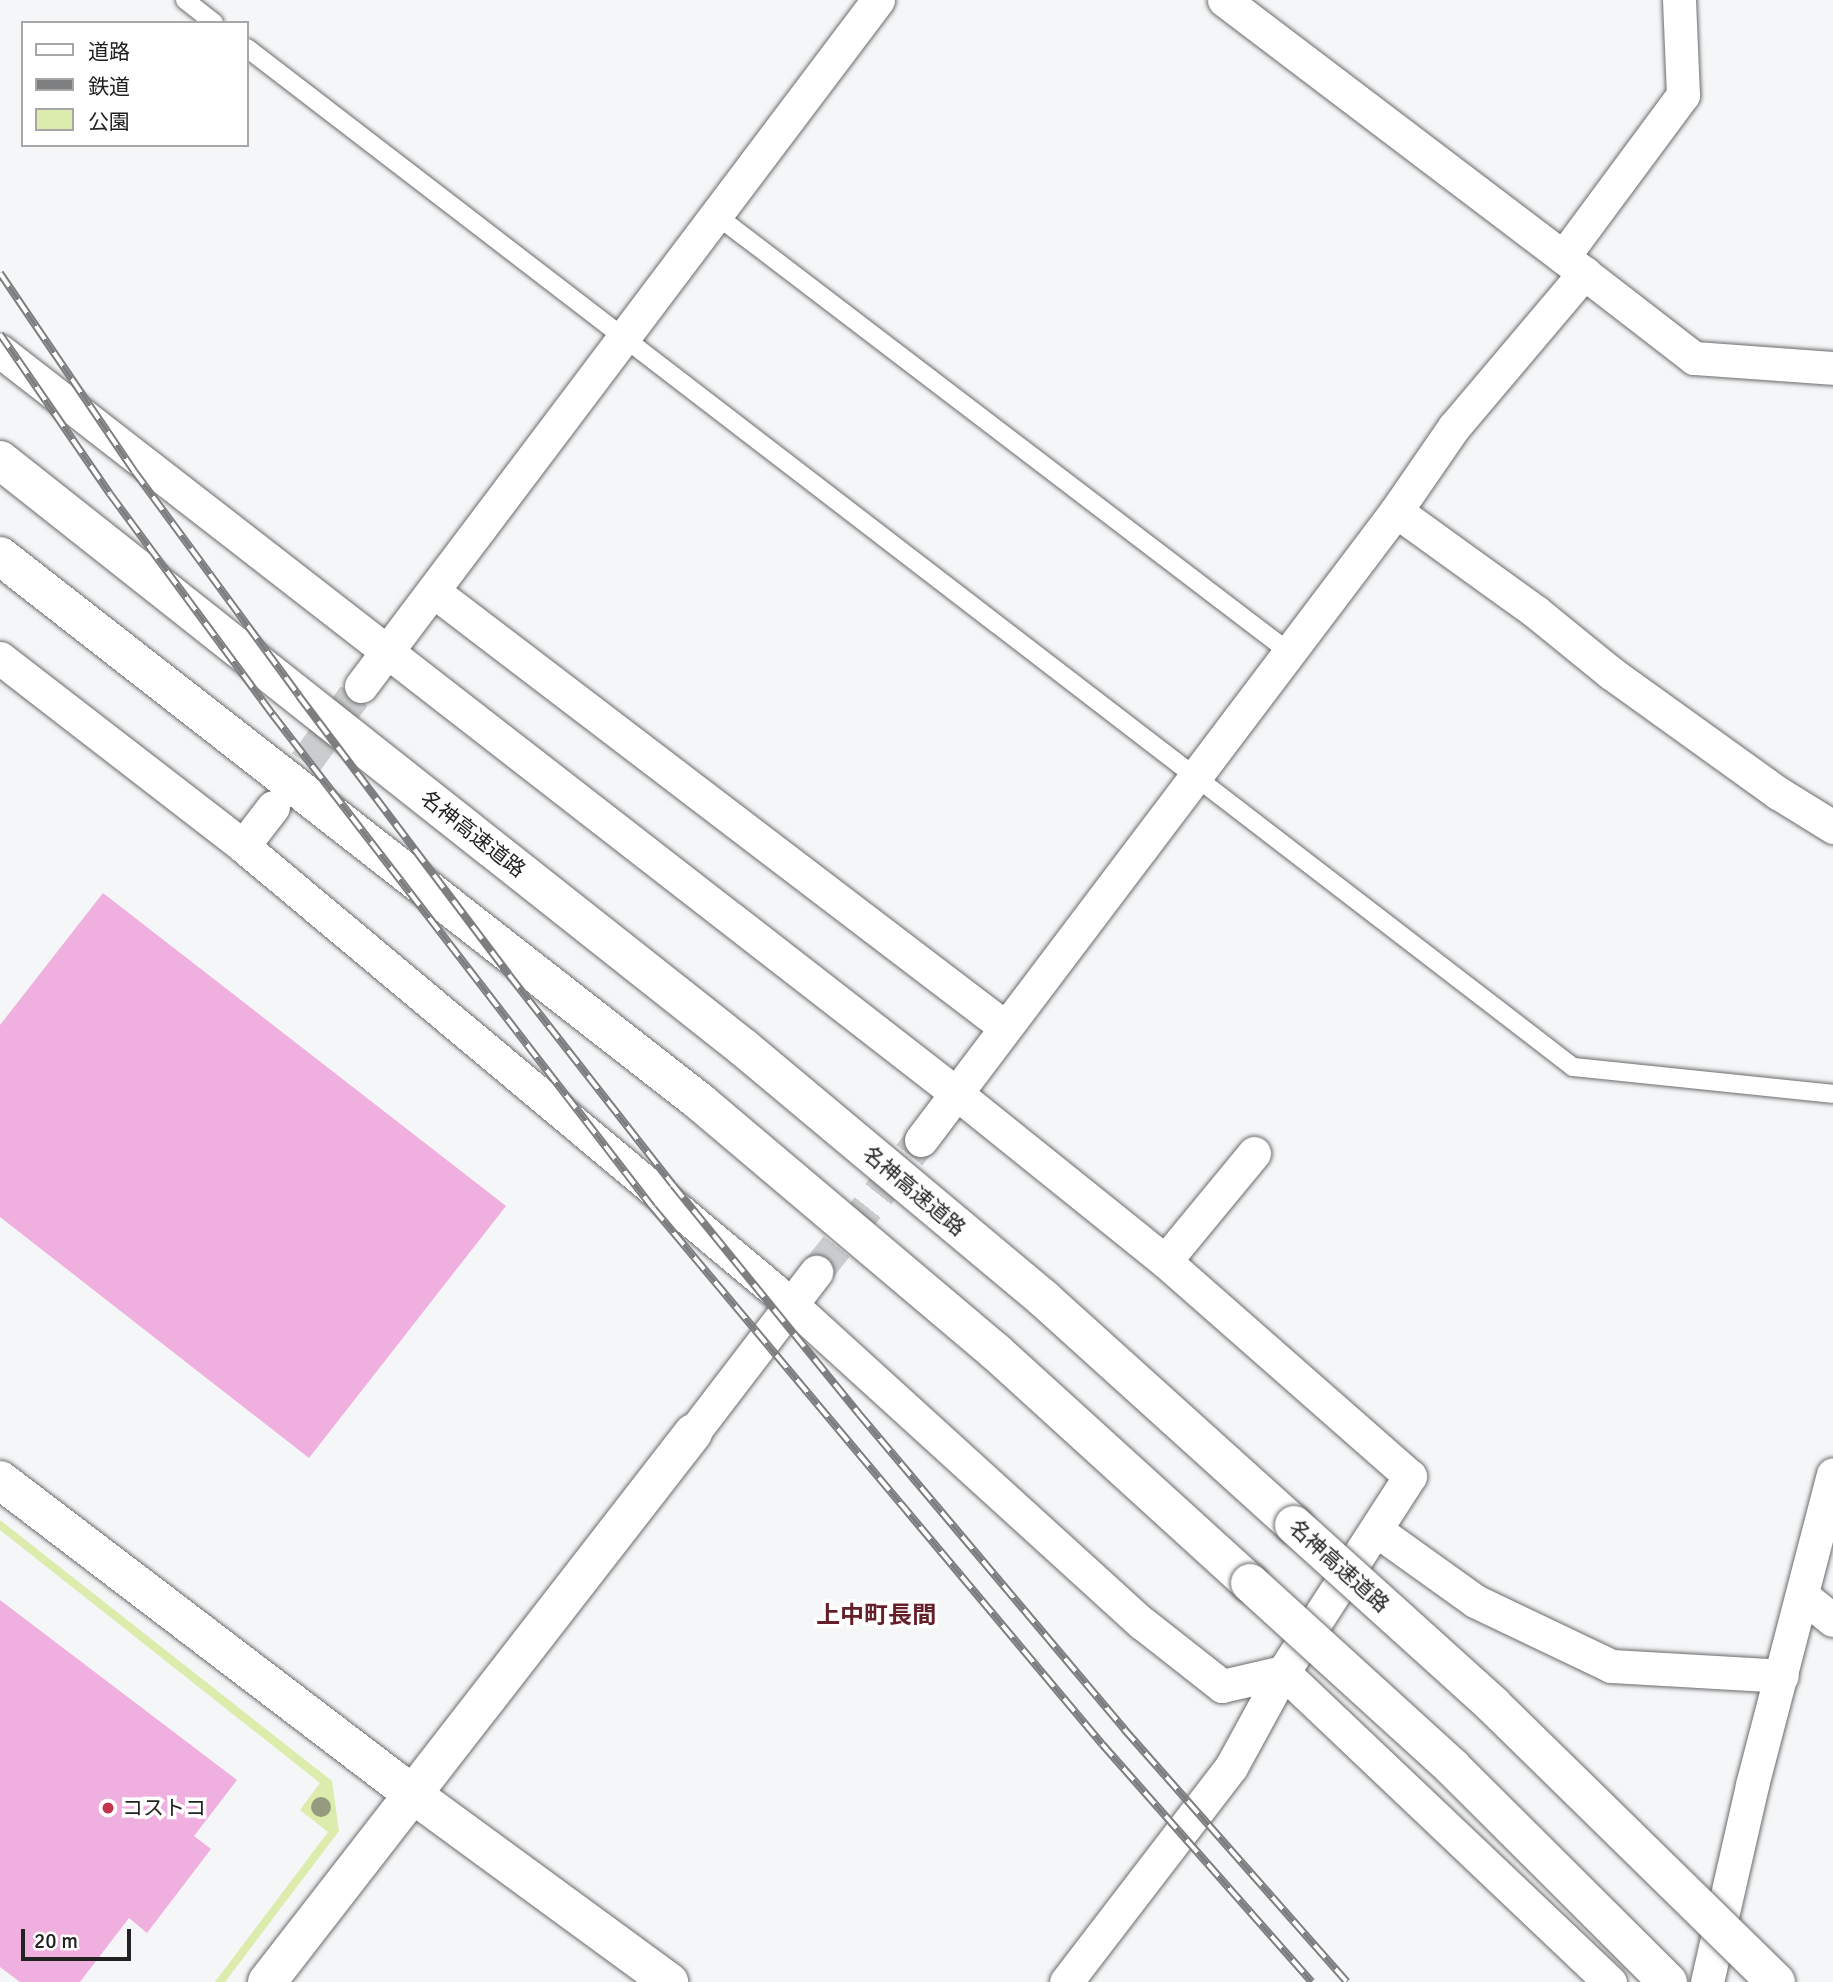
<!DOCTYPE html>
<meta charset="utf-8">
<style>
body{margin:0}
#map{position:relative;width:1833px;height:1982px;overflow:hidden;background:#f5f6f7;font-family:Signika,"Noto Sans JP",sans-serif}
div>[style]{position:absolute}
.green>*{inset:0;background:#dbecac}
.building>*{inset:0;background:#f0b0df}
.minor-tunnel>*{height:33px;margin-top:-16.5px;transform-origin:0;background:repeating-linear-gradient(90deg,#cbcccd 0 33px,transparent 0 50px)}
.roads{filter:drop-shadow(0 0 2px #6a6b6c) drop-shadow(0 0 2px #6a6b6c)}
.service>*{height:18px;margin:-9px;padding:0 9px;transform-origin:9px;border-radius:9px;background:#fff}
.minor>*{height:33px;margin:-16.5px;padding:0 16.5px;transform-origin:16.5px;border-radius:16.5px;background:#fff}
.tertiary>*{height:38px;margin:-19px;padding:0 19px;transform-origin:19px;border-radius:19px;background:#fff}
.motorway>*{height:38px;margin:-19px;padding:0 19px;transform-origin:19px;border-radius:19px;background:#fff}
.rail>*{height:8px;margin-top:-4px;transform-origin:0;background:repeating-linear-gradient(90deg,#fff 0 16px,#7d7e7f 0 32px);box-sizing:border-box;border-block:2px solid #7d7e7f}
.bridges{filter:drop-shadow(0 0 2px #6a6b6c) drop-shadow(0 0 2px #6a6b6c)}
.motorway-bridge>*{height:38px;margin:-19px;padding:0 19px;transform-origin:19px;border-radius:19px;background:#fff}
.trees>*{width:20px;height:20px;margin:-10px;border-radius:50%;background:#949b7f}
.dots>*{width:19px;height:19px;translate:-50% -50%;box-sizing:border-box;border:4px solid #fff;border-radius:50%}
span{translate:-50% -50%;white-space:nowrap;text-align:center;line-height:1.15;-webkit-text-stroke:7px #fff;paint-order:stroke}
.street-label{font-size:21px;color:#222223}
.poi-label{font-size:21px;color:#222223}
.left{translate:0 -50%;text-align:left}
.quarter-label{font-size:24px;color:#651f29;font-weight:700}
.legend{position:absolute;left:21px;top:21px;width:228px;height:126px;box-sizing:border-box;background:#fff;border:2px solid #a7a7a7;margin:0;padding:9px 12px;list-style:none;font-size:21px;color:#222223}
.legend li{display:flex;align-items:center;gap:14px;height:35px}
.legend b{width:35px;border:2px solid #a7a7a7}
.scale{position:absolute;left:21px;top:1929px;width:110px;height:32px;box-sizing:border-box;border:4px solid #222223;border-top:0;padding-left:9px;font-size:21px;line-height:24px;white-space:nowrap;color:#222223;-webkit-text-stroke:5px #fff;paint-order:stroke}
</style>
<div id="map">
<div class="green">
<i style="clip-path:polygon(0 1520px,332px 1781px,339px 1831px,225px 1982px,215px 1982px,328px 1832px,300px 1810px,320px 1783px,0 1530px)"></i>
</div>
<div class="building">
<i style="clip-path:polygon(103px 893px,506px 1206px,309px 1458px,0 1217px,0 1025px)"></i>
<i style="clip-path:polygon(0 1600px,237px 1780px,194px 1836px,211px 1849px,147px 1933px,129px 1918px,80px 1982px,20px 1982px,0 1967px)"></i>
</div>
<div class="minor-tunnel">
<i style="left:276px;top:803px;width:145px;rotate:-54deg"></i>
<i style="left:816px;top:1272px;width:169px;rotate:-51.5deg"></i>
</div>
<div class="roads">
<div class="service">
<i style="left:185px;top:0;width:37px;rotate:38deg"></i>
<i style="left:247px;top:48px;width:1672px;rotate:37.54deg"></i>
<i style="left:1573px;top:1067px;width:261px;rotate:5.9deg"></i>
<i style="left:716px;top:215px;width:721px;rotate:37.33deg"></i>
</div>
<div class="minor">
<i style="left:1563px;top:257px;width:202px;rotate:-53.5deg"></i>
<i style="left:1683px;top:95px;width:95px;rotate:-92.4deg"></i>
<i style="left:1584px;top:273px;width:139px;rotate:37.7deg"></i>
<i style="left:1694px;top:358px;width:139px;rotate:4.1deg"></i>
<i style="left:0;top:351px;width:1210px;rotate:37.82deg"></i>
<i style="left:956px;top:1093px;width:268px;rotate:38.8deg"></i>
<i style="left:1165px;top:1261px;width:326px;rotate:41.3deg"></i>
<i style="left:1410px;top:1476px;width:234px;rotate:122.9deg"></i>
<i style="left:1283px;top:1672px;width:108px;rotate:118.7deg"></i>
<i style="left:1231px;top:1767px;width:271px;rotate:127.5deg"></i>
<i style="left:1396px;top:511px;width:173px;rotate:35.8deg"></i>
<i style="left:1536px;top:612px;width:97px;rotate:39.1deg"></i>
<i style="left:1611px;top:673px;width:206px;rotate:35.7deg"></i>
<i style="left:1778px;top:793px;width:65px;rotate:31.7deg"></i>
<i style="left:433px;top:591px;width:719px;rotate:37.32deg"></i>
<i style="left:0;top:658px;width:307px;rotate:37.7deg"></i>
<i style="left:243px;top:846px;width:714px;rotate:39.89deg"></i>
<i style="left:791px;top:1304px;width:474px;rotate:42.3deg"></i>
<i style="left:1142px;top:1623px;width:102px;rotate:38.2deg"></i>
<i style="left:1222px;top:1686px;width:63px;rotate:-12.9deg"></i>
<i style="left:1283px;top:1672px;width:451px;rotate:43.5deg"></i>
<i style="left:361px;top:686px;width:859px;rotate:-53deg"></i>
<i style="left:243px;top:846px;width:49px;rotate:-52.4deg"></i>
<i style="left:921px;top:1140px;width:788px;rotate:-52.94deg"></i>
<i style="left:1396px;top:511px;width:102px;rotate:-55.4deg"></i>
<i style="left:1454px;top:427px;width:202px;rotate:-49.8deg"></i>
<i style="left:1584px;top:273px;width:452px;rotate:-142.8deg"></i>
<i style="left:1165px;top:1261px;width:140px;rotate:-50.5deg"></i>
<i style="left:693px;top:1433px;width:203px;rotate:-52.6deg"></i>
<i style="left:1376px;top:1530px;width:122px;rotate:35.6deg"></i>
<i style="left:1475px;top:1601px;width:151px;rotate:25.5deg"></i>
<i style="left:1611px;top:1666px;width:171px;rotate:3.3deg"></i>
<i style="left:1803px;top:1596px;width:38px;rotate:39deg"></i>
<i style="left:1707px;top:1982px;width:202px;rotate:-77.1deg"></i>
<i style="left:1752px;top:1785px;width:321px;rotate:-75.4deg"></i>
</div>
<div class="tertiary">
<i style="left:0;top:1480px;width:517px;rotate:37.29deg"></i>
<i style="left:411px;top:1793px;width:320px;rotate:36.2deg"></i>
<i style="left:267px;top:1982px;width:695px;rotate:-52.19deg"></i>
</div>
<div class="motorway">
<i style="left:0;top:460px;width:948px;rotate:38.32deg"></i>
<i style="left:744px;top:1048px;width:391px;rotate:39.9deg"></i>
<i style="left:1044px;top:1299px;width:337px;rotate:42.1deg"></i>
<i style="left:0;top:556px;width:888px;rotate:37.95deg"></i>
<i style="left:700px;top:1102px;width:387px;rotate:40.2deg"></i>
<i style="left:996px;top:1352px;width:343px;rotate:42.3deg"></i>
</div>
</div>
<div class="rail">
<i style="left:0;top:273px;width:239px;rotate:55.9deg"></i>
<i style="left:134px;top:471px;width:279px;rotate:53.7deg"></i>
<i style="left:299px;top:696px;width:349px;rotate:53deg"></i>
<i style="left:509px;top:975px;width:266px;rotate:52deg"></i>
<i style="left:673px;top:1185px;width:295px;rotate:50.9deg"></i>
<i style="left:859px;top:1414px;width:412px;rotate:49.9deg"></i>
<i style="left:1124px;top:1729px;width:337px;rotate:48.6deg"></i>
<i style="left:0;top:334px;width:194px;rotate:55.5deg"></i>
<i style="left:110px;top:494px;width:275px;rotate:53.6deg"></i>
<i style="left:273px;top:715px;width:622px;rotate:52.38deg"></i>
<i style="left:653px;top:1208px;width:699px;rotate:50.05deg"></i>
<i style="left:1102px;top:1744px;width:317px;rotate:48.6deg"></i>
</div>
<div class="bridges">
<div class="motorway-bridge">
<i style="left:1294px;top:1525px;width:268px;rotate:42.1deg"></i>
<i style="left:1493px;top:1705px;width:396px;rotate:44.4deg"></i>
<i style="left:1250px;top:1583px;width:273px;rotate:42.3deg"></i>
<i style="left:1452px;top:1767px;width:305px;rotate:44.9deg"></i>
</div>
</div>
<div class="trees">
<i style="left:321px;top:1807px"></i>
</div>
<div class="dots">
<i style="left:108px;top:1808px;background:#c4344e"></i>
</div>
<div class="street-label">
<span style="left:473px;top:834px;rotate:38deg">名神高速道路</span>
<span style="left:914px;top:1191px;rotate:40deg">名神高速道路</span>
<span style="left:1339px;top:1566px;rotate:42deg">名神高速道路</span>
</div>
<div class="poi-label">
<span class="left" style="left:122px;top:1808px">コストコ</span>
</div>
<div class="quarter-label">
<span style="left:876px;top:1616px">上中町長間</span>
</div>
<ul class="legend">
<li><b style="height:9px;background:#fff"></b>道路</li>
<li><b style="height:9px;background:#7d7e7f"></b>鉄道</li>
<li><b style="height:19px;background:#dbecac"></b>公園</li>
</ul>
<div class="scale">20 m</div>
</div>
